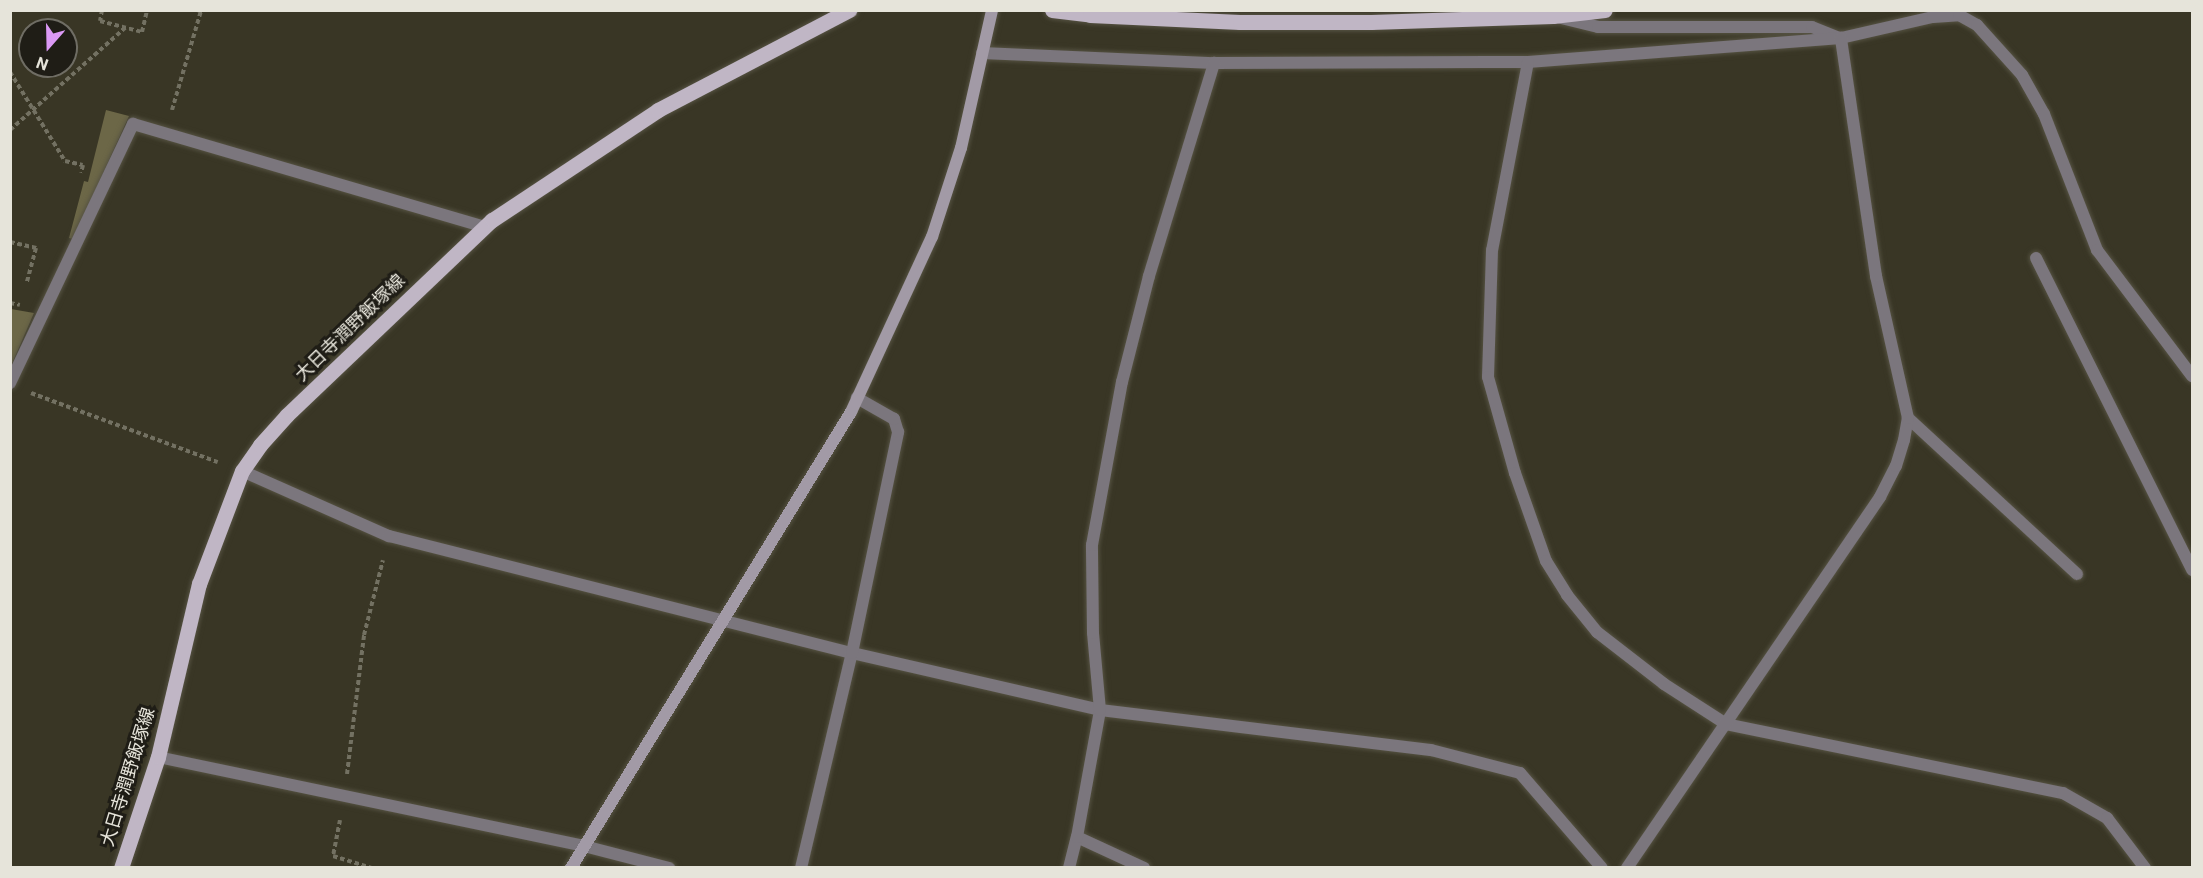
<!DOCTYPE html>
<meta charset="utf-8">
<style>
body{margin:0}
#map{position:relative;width:2203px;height:878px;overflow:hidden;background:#393625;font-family:Roboto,"Noto Sans JP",sans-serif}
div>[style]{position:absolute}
.forest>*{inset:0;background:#6c6747}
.path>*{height:4px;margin-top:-2px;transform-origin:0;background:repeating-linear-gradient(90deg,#737162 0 4.5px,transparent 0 7.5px)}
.roads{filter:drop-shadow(0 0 2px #555242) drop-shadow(0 0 2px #555242)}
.street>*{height:12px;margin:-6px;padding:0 6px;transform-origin:6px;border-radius:6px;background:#7b767d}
.secondary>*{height:12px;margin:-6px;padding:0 6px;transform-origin:6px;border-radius:6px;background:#a29aa6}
.primary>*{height:15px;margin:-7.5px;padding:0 7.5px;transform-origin:7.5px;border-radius:7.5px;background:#c0b6c5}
span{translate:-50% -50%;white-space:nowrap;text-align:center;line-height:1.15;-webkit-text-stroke:6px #1f1d16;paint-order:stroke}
.street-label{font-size:18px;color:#e6e4da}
.frame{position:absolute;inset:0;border:12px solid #e6e4da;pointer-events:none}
.north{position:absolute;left:18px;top:18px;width:60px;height:60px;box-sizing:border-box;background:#1f1d16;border:2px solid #6f6d64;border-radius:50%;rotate:200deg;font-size:16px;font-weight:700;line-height:24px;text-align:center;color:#e6e4da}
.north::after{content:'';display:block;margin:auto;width:21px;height:27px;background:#db99f5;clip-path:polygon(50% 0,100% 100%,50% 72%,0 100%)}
</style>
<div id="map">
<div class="forest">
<i style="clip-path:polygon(106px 110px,129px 116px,73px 239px,69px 238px,84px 181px,88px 182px)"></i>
<i style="clip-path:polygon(11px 309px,34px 313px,11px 366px,10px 309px)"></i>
</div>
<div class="path">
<i style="left:102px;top:10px;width:11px;rotate:100deg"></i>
<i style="left:100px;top:21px;width:43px;rotate:14.7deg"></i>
<i style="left:142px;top:32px;width:23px;rotate:-77deg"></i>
<i style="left:10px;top:72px;width:105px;rotate:58.3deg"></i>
<i style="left:65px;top:161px;width:18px;rotate:13deg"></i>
<i style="left:83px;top:165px;width:8px;rotate:104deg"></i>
<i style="left:172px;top:110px;width:103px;rotate:-73.7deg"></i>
<i style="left:201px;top:11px;width:4px;rotate:-166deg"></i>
<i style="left:10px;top:130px;width:154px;rotate:-41.6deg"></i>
<i style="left:10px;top:242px;width:27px;rotate:13deg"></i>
<i style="left:36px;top:248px;width:35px;rotate:105deg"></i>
<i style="left:10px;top:303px;width:10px;rotate:11deg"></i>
<i style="left:31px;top:393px;width:199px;rotate:20.3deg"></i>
<i style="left:347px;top:774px;width:140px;rotate:-83deg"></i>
<i style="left:364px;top:635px;width:77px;rotate:-75.8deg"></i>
<i style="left:340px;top:820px;width:37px;rotate:101deg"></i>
<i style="left:333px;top:856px;width:41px;rotate:17.1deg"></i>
</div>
<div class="roads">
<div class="street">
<i style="left:1557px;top:17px;width:42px;rotate:13.7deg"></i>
<i style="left:1598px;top:27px;width:214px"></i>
<i style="left:1812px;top:27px;width:27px;rotate:22deg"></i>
<i style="left:982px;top:53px;width:232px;rotate:2.5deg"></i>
<i style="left:1214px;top:63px;width:314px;rotate:-0.2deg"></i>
<i style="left:1528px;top:62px;width:314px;rotate:-4.4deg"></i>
<i style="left:1841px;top:38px;width:94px;rotate:-12.9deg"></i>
<i style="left:1933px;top:17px;width:26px;rotate:-4deg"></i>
<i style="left:1959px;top:15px;width:21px;rotate:29deg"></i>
<i style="left:1977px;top:25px;width:67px;rotate:48deg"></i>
<i style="left:2022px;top:75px;width:45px;rotate:60.6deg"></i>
<i style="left:2044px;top:114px;width:146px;rotate:68.7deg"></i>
<i style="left:2097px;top:250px;width:158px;rotate:53deg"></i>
<i style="left:1528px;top:62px;width:191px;rotate:100.8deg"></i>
<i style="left:1492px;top:250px;width:127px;rotate:91.8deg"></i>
<i style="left:1488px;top:377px;width:100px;rotate:74.3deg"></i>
<i style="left:1515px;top:473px;width:93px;rotate:70.6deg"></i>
<i style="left:1546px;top:561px;width:40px;rotate:58deg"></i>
<i style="left:1567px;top:595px;width:48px;rotate:51deg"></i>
<i style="left:1597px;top:632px;width:85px;rotate:37.8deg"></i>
<i style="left:1664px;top:684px;width:74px;rotate:32.8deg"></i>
<i style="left:1726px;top:724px;width:344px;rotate:11.6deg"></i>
<i style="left:2063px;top:793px;width:51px;rotate:29.6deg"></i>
<i style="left:2107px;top:818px;width:63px;rotate:52.8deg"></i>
<i style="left:2036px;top:258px;width:349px;rotate:63.4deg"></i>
<i style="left:10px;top:383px;width:287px;rotate:-64.6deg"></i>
<i style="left:133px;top:124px;width:367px;rotate:16.3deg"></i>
<i style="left:1908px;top:418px;width:230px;rotate:42.7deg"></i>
<i style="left:242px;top:471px;width:161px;rotate:23.9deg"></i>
<i style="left:389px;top:536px;width:478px;rotate:14.2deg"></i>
<i style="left:852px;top:653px;width:254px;rotate:12.9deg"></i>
<i style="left:1100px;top:710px;width:333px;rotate:6.9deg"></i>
<i style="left:1431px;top:750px;width:92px;rotate:14.5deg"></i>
<i style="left:1520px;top:773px;width:125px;rotate:49.2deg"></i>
<i style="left:158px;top:757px;width:435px;rotate:11.8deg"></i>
<i style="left:584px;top:846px;width:88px;rotate:14.5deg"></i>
<i style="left:1077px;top:837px;width:74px;rotate:24.8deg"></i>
<i style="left:801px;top:868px;width:221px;rotate:-76.7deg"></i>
<i style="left:852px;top:653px;width:226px;rotate:-78.2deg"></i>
<i style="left:898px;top:432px;width:14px;rotate:-107deg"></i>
<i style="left:894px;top:419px;width:43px;rotate:-150.4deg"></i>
<i style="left:1069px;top:868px;width:32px;rotate:-76deg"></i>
<i style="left:1077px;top:837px;width:129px;rotate:-79.7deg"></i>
<i style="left:1100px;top:710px;width:77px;rotate:-95.2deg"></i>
<i style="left:1093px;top:633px;width:88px;rotate:-90.7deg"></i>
<i style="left:1092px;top:545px;width:166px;rotate:-79.6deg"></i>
<i style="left:1122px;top:382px;width:109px;rotate:-75.7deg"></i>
<i style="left:1149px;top:276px;width:223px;rotate:-73deg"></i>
<i style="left:1627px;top:868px;width:449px;rotate:-55.7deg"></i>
<i style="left:1880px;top:497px;width:35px;rotate:-63deg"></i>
<i style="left:1896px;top:466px;width:27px;rotate:-73deg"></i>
<i style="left:1904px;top:440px;width:22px;rotate:-80deg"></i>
<i style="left:1908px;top:418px;width:146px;rotate:-102.7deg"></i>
<i style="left:1876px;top:276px;width:241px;rotate:-98.4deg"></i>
</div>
<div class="secondary">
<i style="left:571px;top:868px;width:535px;rotate:-58.45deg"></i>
<i style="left:851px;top:412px;width:193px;rotate:-65.2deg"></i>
<i style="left:932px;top:237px;width:94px;rotate:-72deg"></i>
<i style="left:961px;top:148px;width:141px;rotate:-77.3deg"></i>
</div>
<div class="primary">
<i style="left:1052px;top:10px;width:38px;rotate:7deg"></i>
<i style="left:1090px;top:15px;width:150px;rotate:2.7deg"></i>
<i style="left:1240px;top:22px;width:131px"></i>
<i style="left:1371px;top:22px;width:182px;rotate:-1.9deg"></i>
<i style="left:1553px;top:16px;width:52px;rotate:-6.6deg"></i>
<i style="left:121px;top:868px;width:117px;rotate:-71.6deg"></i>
<i style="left:158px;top:757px;width:178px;rotate:-76.7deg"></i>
<i style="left:199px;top:584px;width:121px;rotate:-69.2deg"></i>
<i style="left:242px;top:471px;width:32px;rotate:-55deg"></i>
<i style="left:260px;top:445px;width:40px;rotate:-48deg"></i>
<i style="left:287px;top:415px;width:283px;rotate:-43.6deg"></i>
<i style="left:492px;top:220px;width:199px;rotate:-33.5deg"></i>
<i style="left:658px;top:110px;width:216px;rotate:-27.6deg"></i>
</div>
</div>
<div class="street-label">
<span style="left:350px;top:328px;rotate:-44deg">大日寺潤野飯塚線</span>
<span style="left:128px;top:777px;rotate:-73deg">大日寺潤野飯塚線</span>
</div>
<div class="frame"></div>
<div class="north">N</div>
</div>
